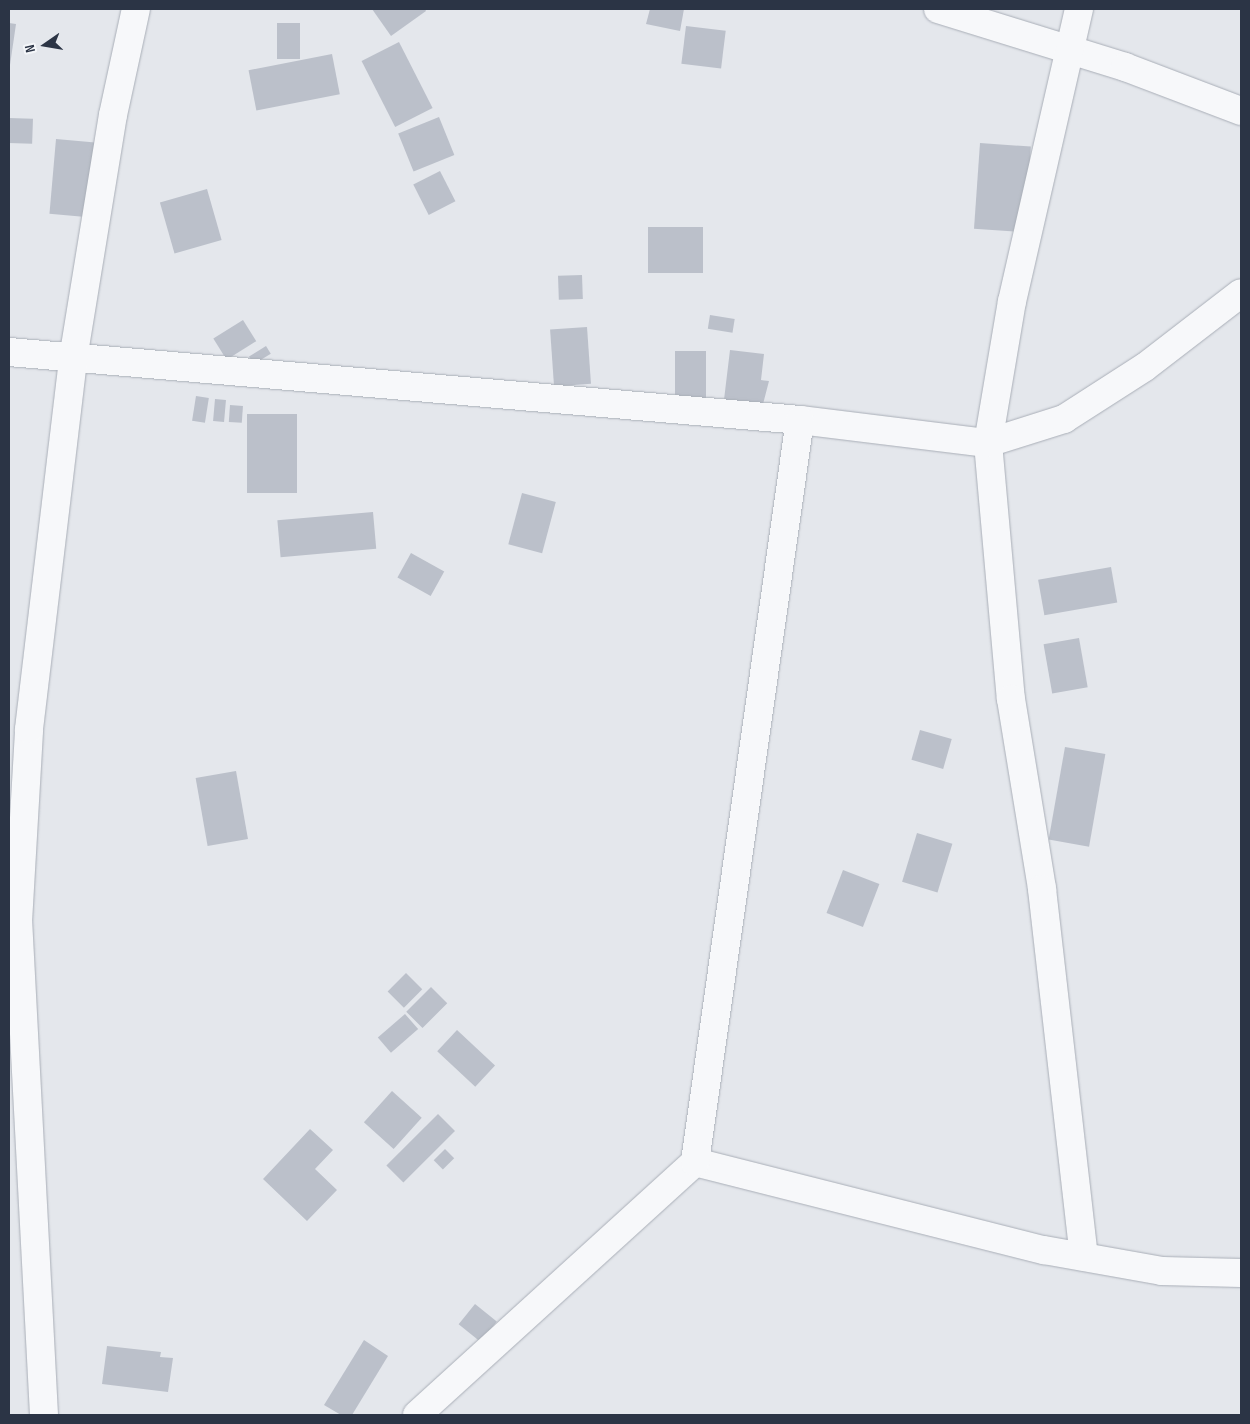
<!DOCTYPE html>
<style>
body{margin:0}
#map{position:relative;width:1250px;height:1424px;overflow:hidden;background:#e4e7ec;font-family:"Sofia Sans Condensed",sans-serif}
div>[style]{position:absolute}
.building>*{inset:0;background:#bbc0ca;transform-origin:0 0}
.roads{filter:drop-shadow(0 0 1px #a9aeb7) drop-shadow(0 0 1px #a9aeb7)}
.minor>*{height:28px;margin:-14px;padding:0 14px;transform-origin:14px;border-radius:14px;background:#f7f8fa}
span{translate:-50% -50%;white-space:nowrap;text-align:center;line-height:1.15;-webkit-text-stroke:4px #f4f6f9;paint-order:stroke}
.frame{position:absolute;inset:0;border:10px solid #2b3445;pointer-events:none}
.north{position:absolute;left:20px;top:20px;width:50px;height:50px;-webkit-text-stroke:4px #f4f6f9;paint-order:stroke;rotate:257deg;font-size:14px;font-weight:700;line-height:20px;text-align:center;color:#2b3445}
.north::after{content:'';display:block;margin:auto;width:18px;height:22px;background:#2b3445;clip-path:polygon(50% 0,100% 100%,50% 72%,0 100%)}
</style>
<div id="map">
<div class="building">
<i style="clip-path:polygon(372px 9px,425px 9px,426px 11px,391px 36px)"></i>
<i style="clip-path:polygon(650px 9px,684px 9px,680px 31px,646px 24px)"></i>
<i style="clip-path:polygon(9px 23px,16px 24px,10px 65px,9px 65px)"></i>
<i style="left:277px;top:23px;width:23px;height:36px"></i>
<i style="left:686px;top:26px;width:40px;height:38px;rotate:7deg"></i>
<i style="left:399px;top:42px;width:74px;height:42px;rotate:63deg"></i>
<i style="left:332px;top:54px;width:41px;height:85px;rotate:79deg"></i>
<i style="left:439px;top:117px;width:41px;height:44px;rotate:68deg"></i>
<i style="left:9px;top:118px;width:24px;height:25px;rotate:2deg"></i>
<i style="left:56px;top:139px;width:42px;height:75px;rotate:5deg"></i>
<i style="left:980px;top:143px;width:51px;height:86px;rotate:4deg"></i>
<i style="left:440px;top:171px;width:34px;height:30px;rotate:63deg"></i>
<i style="left:207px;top:189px;width:53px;height:49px;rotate:74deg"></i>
<i style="left:648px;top:227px;width:55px;height:46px"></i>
<i style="left:582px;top:275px;width:24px;height:24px;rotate:88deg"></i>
<i style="left:710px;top:315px;width:25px;height:14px;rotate:9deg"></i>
<i style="left:243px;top:320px;width:25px;height:35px;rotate:58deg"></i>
<i style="left:587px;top:327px;width:57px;height:37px;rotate:86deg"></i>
<i style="left:266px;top:346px;width:9px;height:20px;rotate:58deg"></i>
<i style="clip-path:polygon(730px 350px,764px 354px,761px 380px,769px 381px,762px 408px,723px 408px)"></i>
<i style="left:675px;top:351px;width:31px;height:52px"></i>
<i style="left:196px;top:396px;width:13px;height:25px;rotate:9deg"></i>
<i style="left:215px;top:399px;width:11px;height:22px;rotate:5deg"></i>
<i style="left:230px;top:405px;width:13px;height:17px;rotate:4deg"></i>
<i style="left:247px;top:414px;width:50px;height:79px"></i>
<i style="left:522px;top:493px;width:35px;height:53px;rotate:15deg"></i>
<i style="left:373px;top:512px;width:37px;height:96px;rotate:85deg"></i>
<i style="left:411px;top:553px;width:38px;height:28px;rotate:29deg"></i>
<i style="left:1111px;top:567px;width:36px;height:74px;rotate:80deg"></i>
<i style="left:1079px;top:638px;width:50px;height:36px;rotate:80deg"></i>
<i style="left:920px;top:730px;width:33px;height:31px;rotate:16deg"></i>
<i style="left:1065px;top:747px;width:41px;height:94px;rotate:10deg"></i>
<i style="left:236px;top:771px;width:69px;height:41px;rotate:80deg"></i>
<i style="left:917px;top:833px;width:37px;height:51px;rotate:17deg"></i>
<i style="left:843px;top:870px;width:39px;height:46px;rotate:21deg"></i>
<i style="left:406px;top:973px;width:23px;height:26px;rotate:45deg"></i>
<i style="left:431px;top:987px;width:23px;height:35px;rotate:45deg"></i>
<i style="left:405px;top:1014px;width:20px;height:36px;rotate:49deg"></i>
<i style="left:457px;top:1030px;width:52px;height:29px;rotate:43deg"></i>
<i style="left:392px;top:1091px;width:40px;height:42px;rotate:42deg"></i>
<i style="left:438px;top:1114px;width:24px;height:73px;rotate:45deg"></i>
<i style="clip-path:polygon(310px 1129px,333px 1150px,315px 1169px,337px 1190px,307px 1221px,263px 1179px)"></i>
<i style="left:445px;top:1149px;width:13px;height:16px;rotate:45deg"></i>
<i style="left:475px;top:1304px;width:28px;height:26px;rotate:39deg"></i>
<i style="clip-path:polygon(364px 1340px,388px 1356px,352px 1415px,341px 1415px,324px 1405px)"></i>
<i style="clip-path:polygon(107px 1346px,161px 1352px,160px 1357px,173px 1358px,168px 1392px,102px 1384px)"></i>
</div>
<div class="roads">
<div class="minor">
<i style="left:938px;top:9px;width:196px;rotate:17.2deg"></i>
<i style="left:1125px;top:67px;width:124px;rotate:20.8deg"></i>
<i style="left:1079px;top:9px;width:300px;rotate:102.9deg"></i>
<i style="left:1012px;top:301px;width:144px;rotate:99.6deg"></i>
<i style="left:988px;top:443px;width:257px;rotate:84.9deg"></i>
<i style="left:1011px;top:699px;width:193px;rotate:80.7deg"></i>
<i style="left:1042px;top:889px;width:370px;rotate:83.5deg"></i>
<i style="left:9px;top:352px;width:794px;rotate:4.91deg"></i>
<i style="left:800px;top:420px;width:189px;rotate:7deg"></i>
<i style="left:988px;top:443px;width:80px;rotate:-17.5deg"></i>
<i style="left:1064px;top:419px;width:96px;rotate:-32.7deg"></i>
<i style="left:1145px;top:367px;width:121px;rotate:-37.6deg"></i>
<i style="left:695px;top:1162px;width:360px;rotate:14.2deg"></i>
<i style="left:1044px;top:1250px;width:120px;rotate:10.1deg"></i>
<i style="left:1162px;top:1271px;width:79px;rotate:1.5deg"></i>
<i style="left:44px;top:1415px;width:494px;rotate:-93deg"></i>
<i style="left:18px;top:922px;width:193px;rotate:-86.7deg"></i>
<i style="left:29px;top:729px;width:373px;rotate:-83.2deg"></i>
<i style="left:73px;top:359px;width:247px;rotate:-80.7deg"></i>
<i style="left:113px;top:115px;width:108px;rotate:-77.8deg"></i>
<i style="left:417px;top:1415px;width:376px;rotate:-42.3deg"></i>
<i style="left:695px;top:1162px;width:749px;rotate:-81.95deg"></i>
</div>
</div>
<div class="frame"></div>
<div class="north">N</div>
</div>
